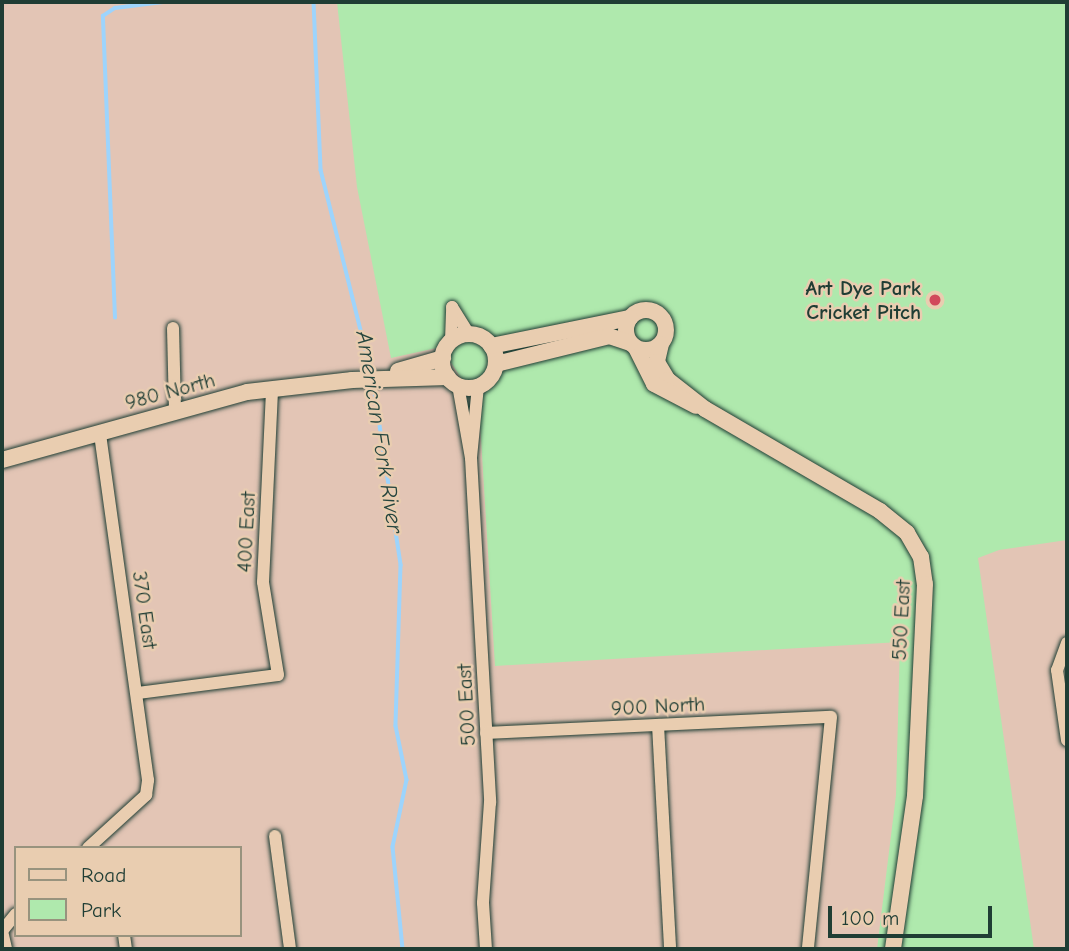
<!DOCTYPE html>
<style>
body{margin:0}
#map{position:relative;width:1069px;height:951px;overflow:hidden;background:#e3c5b5;font-family:"Comic Neue",sans-serif}
div>[style]{position:absolute}
.green>*{inset:0;background:#afe9ad}
.stream>*{height:3.5px;margin:-1.75px;padding:0 1.75px;transform-origin:1.75px;border-radius:1.75px;background:#9dd4fc}
.roads{filter:drop-shadow(0 0 2px #1f3d34) drop-shadow(0 0 2px #1f3d34)}
.minor>*{height:12px;margin:-6px;padding:0 6px;transform-origin:6px;border-radius:6px;background:#e9cdb0}
.tertiary>*{height:16px;margin:-8px;padding:0 8px;transform-origin:8px;border-radius:8px;background:#e9cdb0}
.tertiary>.ring{margin:-8px;padding:0;box-sizing:content-box;background:none;border:16px solid #e9cdb0;border-radius:50%}
.dots>*{width:19px;height:19px;translate:-50% -50%;box-sizing:border-box;border:4px solid #e9cdb0;border-radius:50%}
span{translate:-50% -50%;white-space:nowrap;text-align:center;line-height:1.15;-webkit-text-stroke:5px #e9cdb0;paint-order:stroke}
.poi-label{font-size:21px;color:#1f3d34;font-weight:700}
.right{translate:-100% -50%;text-align:right}
.street-label{font-size:21px;color:#1f3d34}
.water-label{font-size:23px;color:#25453e;font-style:italic}
.frame{position:absolute;inset:0;border:4px solid #1f3d34;pointer-events:none}
.legend{position:absolute;left:14px;top:846px;width:228px;height:91px;box-sizing:border-box;background:#e9cdb0;border:2px solid #98937e;margin:0;padding:9px 12px;list-style:none;font-size:21px;color:#1f3d34}
.legend li{display:flex;align-items:center;gap:14px;height:35px}
.legend b{width:35px;border:2px solid #98937e}
.scale{position:absolute;left:828px;top:906px;width:164px;height:32px;box-sizing:border-box;border:4px solid #1f3d34;border-top:0;padding-left:9px;font-size:21px;line-height:24px;white-space:nowrap;color:#1f3d34;-webkit-text-stroke:5px #e9cdb0;paint-order:stroke}
</style>
<div id="map">
<div class="green">
<i style="clip-path:polygon(337px 2px,1067px 2px,1067px 540px,999px 550px,978px 558px,1034px 949px,877px 949px,896px 795px,900px 642px,495px 666px,479px 406px,441px 347px,391px 358px,357px 187px)"></i>
</div>
<div class="stream">
<i style="left:314px;top:2px;width:168px;rotate:87.6deg"></i>
<i style="left:321px;top:170px;width:211px;rotate:76deg"></i>
<i style="left:115px;top:318px;width:302px;rotate:-92.3deg"></i>
<i style="left:103px;top:16px;width:14px;rotate:-34deg"></i>
<i style="left:115px;top:8px;width:48px;rotate:-7.1deg"></i>
<i style="left:374px;top:386px;width:181px;rotate:81.4deg"></i>
<i style="left:401px;top:565px;width:161px;rotate:91.8deg"></i>
<i style="left:396px;top:726px;width:55px;rotate:78.5deg"></i>
<i style="left:407px;top:780px;width:68px;rotate:101.8deg"></i>
<i style="left:393px;top:847px;width:102px;rotate:84.4deg"></i>
</div>
<div class="roads">
<div class="minor">
<i style="left:452px;top:307px;width:32px;rotate:58deg"></i>
<i style="left:173px;top:328px;width:82px;rotate:88.6deg"></i>
<i style="left:451px;top:341px;width:34px;rotate:-88deg"></i>
<i style="left:458px;top:385px;width:74px;rotate:79.9deg"></i>
<i style="left:478px;top:386px;width:72px;rotate:95.6deg"></i>
<i style="left:471px;top:458px;width:345px;rotate:86.8deg"></i>
<i style="left:490px;top:802px;width:101px;rotate:94deg"></i>
<i style="left:483px;top:903px;width:46px;rotate:86.3deg"></i>
<i style="left:1067px;top:643px;width:29px;rotate:110deg"></i>
<i style="left:1057px;top:670px;width:71px;rotate:81.9deg"></i>
<i style="left:138px;top:693px;width:141px;rotate:-7.3deg"></i>
<i style="left:278px;top:675px;width:94px;rotate:-99.2deg"></i>
<i style="left:263px;top:582px;width:193px;rotate:-87.3deg"></i>
<i style="left:658px;top:725px;width:224px;rotate:86.9deg"></i>
<i style="left:486px;top:733px;width:345px;rotate:-2.7deg"></i>
<i style="left:831px;top:717px;width:233px;rotate:95.7deg"></i>
<i style="left:275px;top:836px;width:114px;rotate:82.4deg"></i>
<i style="left:88px;top:848px;width:79px;rotate:-42.4deg"></i>
<i style="left:146px;top:795px;width:15px;rotate:-82deg"></i>
<i style="left:148px;top:780px;width:351px;rotate:-97.9deg"></i>
<i style="left:2px;top:931px;width:22px;rotate:-51deg"></i>
<i style="left:2px;top:931px;width:18px;rotate:77deg"></i>
<i style="left:124px;top:935px;width:14px;rotate:82deg"></i>
</div>
<div class="tertiary">
<i class="ring" style="left:626px;top:310px;width:24px;height:24px"></i>
<i class="ring" style="left:442px;top:334px;width:38px;height:38px"></i>
<i style="left:661px;top:344px;width:18px;rotate:103deg"></i>
<i style="left:657px;top:362px;width:21px;rotate:59deg"></i>
<i style="left:668px;top:380px;width:47px;rotate:38.1deg"></i>
<i style="left:705px;top:409px;width:203px;rotate:30.2deg"></i>
<i style="left:880px;top:511px;width:35px;rotate:39deg"></i>
<i style="left:907px;top:533px;width:28px;rotate:60deg"></i>
<i style="left:921px;top:557px;width:27px;rotate:82deg"></i>
<i style="left:925px;top:584px;width:212px;rotate:92.7deg"></i>
<i style="left:915px;top:796px;width:155px;rotate:98.2deg"></i>
<i style="left:491px;top:346px;width:142px;rotate:-11.4deg"></i>
<i style="left:636px;top:348px;width:40px;rotate:63.4deg"></i>
<i style="left:654px;top:384px;width:47px;rotate:27.6deg"></i>
<i style="left:496px;top:364px;width:116px;rotate:-13.9deg"></i>
<i style="left:609px;top:336px;width:22px;rotate:18deg"></i>
<i style="left:398px;top:371px;width:47px;rotate:-16.1deg"></i>
<i style="left:2px;top:460px;width:254px;rotate:-15.5deg"></i>
<i style="left:247px;top:392px;width:106px;rotate:-6.5deg"></i>
<i style="left:352px;top:380px;width:96px;rotate:-1.8deg"></i>
</div>
</div>
<div class="dots">
<i style="left:935px;top:300px;background:#d1495b"></i>
</div>
<div class="poi-label">
<span class="right" style="left:921px;top:300px">Art Dye Park<br>Cricket Pitch</span>
</div>
<div class="street-label">
<span style="left:170px;top:391px;rotate:-15deg">980 North</span>
<span style="left:246px;top:532px;rotate:-87deg">400 East</span>
<span style="left:145px;top:610px;rotate:82deg">370 East</span>
<span style="left:901px;top:620px;rotate:-87deg">550 East</span>
<span style="left:466px;top:705px;rotate:-93deg">500 East</span>
<span style="left:658px;top:706px;rotate:-3deg">900 North</span>
</div>
<div class="water-label">
<span style="left:379px;top:432px;rotate:81deg">American Fork River</span>
</div>
<div class="frame"></div>
<ul class="legend">
<li><b style="height:9px;background:#e9cdb0"></b>Road</li>
<li><b style="height:19px;background:#afe9ad"></b>Park</li>
</ul>
<div class="scale">100 m</div>
</div>
